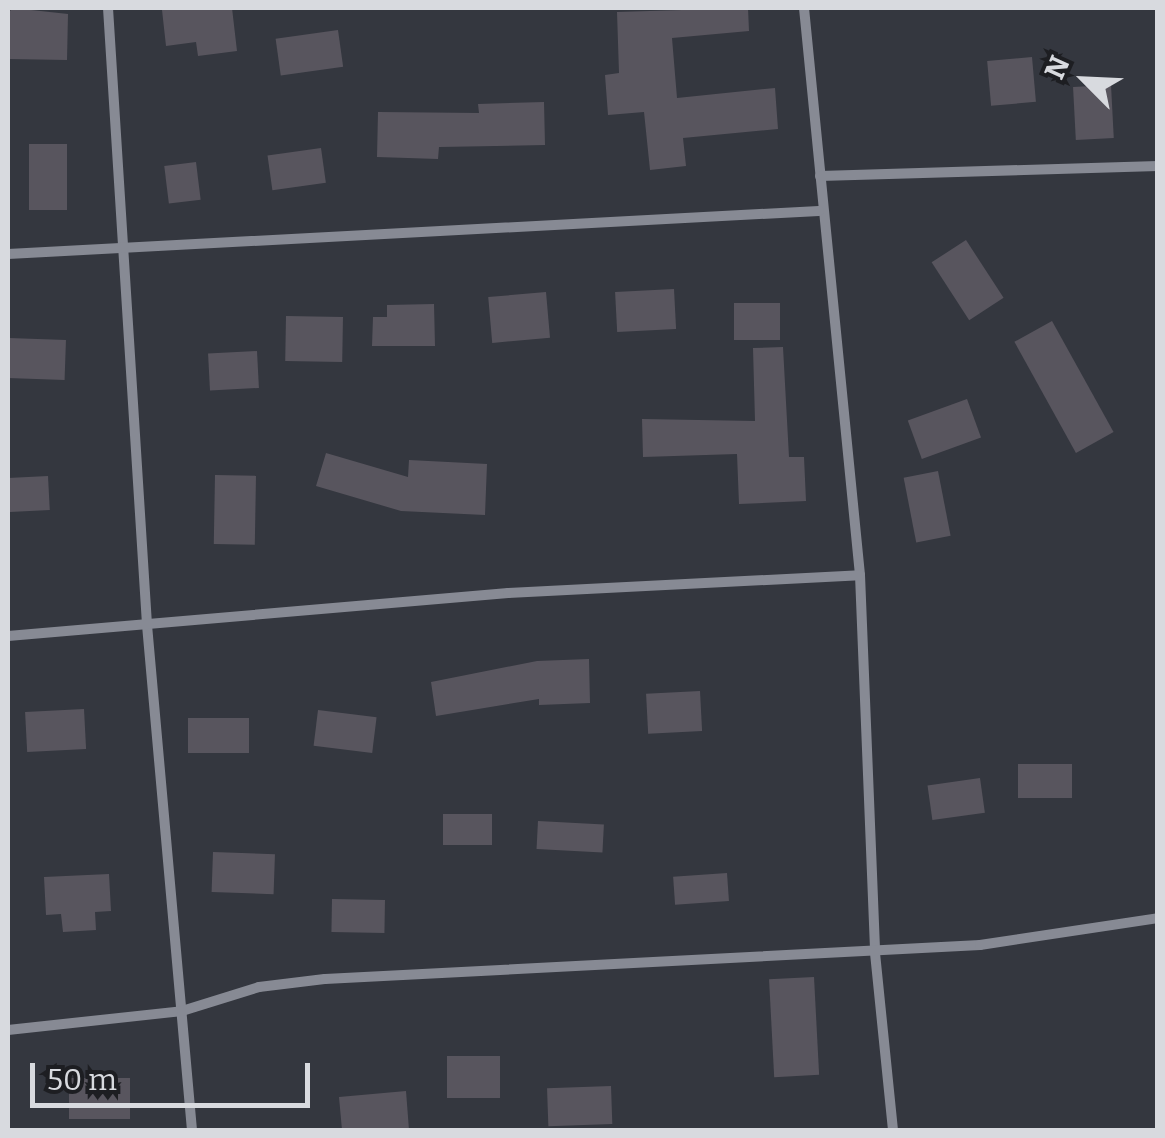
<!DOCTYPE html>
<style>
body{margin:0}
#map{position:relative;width:1165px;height:1138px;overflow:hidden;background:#34373f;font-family:Bitter,serif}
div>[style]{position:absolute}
.building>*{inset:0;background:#58555e;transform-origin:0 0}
.street>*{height:10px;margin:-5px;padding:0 5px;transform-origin:5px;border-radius:5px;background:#878a94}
span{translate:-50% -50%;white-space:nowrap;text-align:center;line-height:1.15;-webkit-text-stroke:8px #1d1e22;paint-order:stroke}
.frame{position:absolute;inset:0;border:10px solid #d8dadf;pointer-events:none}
.north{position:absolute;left:1035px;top:30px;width:100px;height:100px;-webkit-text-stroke:8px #1d1e22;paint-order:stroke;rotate:294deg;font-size:28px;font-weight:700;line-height:40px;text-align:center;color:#d8dadf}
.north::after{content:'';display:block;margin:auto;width:35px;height:45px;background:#d8dadf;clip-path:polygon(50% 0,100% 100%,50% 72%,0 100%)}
.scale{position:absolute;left:30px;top:1063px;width:280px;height:45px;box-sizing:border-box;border:5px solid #d8dadf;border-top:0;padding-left:12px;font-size:30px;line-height:35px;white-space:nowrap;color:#d8dadf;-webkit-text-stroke:8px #1d1e22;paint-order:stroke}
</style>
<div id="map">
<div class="building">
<i style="clip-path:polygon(13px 8px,68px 14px,67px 60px,8px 59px,8px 13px)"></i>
<i style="clip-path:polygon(232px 8px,237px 51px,198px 56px,196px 42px,166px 46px,162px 10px)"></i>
<i style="clip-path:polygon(748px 8px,749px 31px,672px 38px,677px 98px,775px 88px,778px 129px,683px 138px,686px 166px,650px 170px,644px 112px,608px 115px,605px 75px,619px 73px,617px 12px)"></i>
<i style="left:338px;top:30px;width:37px;height:63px;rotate:82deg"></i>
<i style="left:1032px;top:57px;width:45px;height:45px;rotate:85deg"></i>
<i style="left:1111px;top:85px;width:53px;height:38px;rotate:87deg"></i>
<i style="clip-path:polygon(544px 102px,545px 145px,439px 147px,438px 159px,377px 157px,378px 112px,479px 113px,478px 104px)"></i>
<i style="left:29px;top:144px;width:38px;height:66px"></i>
<i style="left:321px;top:148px;width:35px;height:54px;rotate:82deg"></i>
<i style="left:196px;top:162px;width:38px;height:32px;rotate:83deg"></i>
<i style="left:966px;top:240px;width:69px;height:41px;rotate:57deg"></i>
<i style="left:674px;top:289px;width:40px;height:59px;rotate:87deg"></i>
<i style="left:546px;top:292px;width:46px;height:58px;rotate:85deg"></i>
<i style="left:780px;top:303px;width:37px;height:46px;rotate:90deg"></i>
<i style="clip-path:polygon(434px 304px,435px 346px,372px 346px,373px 317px,387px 317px,387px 305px)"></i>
<i style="left:286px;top:316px;width:57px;height:45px;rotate:1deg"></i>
<i style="left:1052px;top:321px;width:127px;height:43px;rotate:61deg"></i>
<i style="left:9px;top:338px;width:57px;height:40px;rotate:2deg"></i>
<i style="clip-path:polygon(783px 347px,789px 457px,804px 457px,806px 501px,739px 504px,737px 454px,643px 457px,642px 419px,755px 421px,753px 348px)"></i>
<i style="left:257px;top:351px;width:37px;height:49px;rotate:87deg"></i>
<i style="left:967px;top:399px;width:41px;height:63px;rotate:70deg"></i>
<i style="clip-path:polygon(326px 453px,408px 477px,409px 460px,487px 464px,485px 515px,401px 511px,316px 486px)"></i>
<i style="left:938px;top:471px;width:66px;height:35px;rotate:79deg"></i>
<i style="left:215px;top:475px;width:41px;height:69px;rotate:1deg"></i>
<i style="left:48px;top:476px;width:34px;height:40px;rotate:87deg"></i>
<i style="clip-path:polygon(589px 659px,590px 703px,539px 705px,539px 699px,436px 716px,431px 682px,537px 661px)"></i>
<i style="left:700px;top:691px;width:40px;height:54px;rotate:87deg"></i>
<i style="left:84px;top:709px;width:40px;height:59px;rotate:87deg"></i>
<i style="left:318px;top:710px;width:59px;height:36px;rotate:7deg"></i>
<i style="left:249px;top:718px;width:35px;height:61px;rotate:90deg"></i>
<i style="left:1072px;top:764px;width:34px;height:54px;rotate:90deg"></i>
<i style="left:980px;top:778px;width:35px;height:53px;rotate:82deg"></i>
<i style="left:492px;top:814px;width:31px;height:49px;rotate:90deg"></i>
<i style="left:538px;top:821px;width:66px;height:28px;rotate:3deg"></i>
<i style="left:213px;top:852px;width:62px;height:40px;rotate:2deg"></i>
<i style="left:727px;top:873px;width:28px;height:54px;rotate:86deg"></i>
<i style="clip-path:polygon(109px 874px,111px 911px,95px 912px,96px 930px,63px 932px,61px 914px,46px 915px,44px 877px)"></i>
<i style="left:332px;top:899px;width:53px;height:33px;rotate:1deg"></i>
<i style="left:814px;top:977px;width:98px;height:45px;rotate:87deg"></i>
<i style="left:500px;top:1056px;width:42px;height:53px;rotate:90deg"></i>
<i style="left:130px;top:1078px;width:41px;height:61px;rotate:90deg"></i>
<i style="left:611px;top:1086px;width:38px;height:64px;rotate:88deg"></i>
<i style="clip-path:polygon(406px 1091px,409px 1130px,342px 1130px,339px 1097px)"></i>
</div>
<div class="street">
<i style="left:108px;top:8px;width:618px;rotate:86.38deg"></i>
<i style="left:147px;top:625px;width:507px;rotate:84.91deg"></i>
<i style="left:804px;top:8px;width:570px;rotate:84.36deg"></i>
<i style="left:860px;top:575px;width:378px;rotate:87.7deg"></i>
<i style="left:875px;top:953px;width:178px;rotate:84.2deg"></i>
<i style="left:820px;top:176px;width:338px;rotate:-1.7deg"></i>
<i style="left:8px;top:254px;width:812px;rotate:-3.04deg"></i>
<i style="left:8px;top:636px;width:502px;rotate:-4.92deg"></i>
<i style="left:508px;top:593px;width:352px;rotate:-2.9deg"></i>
<i style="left:8px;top:1030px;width:175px;rotate:-6.2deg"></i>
<i style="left:182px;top:1011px;width:81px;rotate:-17.3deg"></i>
<i style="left:259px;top:987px;width:66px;rotate:-6.9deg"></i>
<i style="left:325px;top:979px;width:656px;rotate:-2.97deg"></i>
<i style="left:980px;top:945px;width:180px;rotate:-8.6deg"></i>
</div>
<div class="frame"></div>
<div class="north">N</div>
<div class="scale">50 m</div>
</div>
